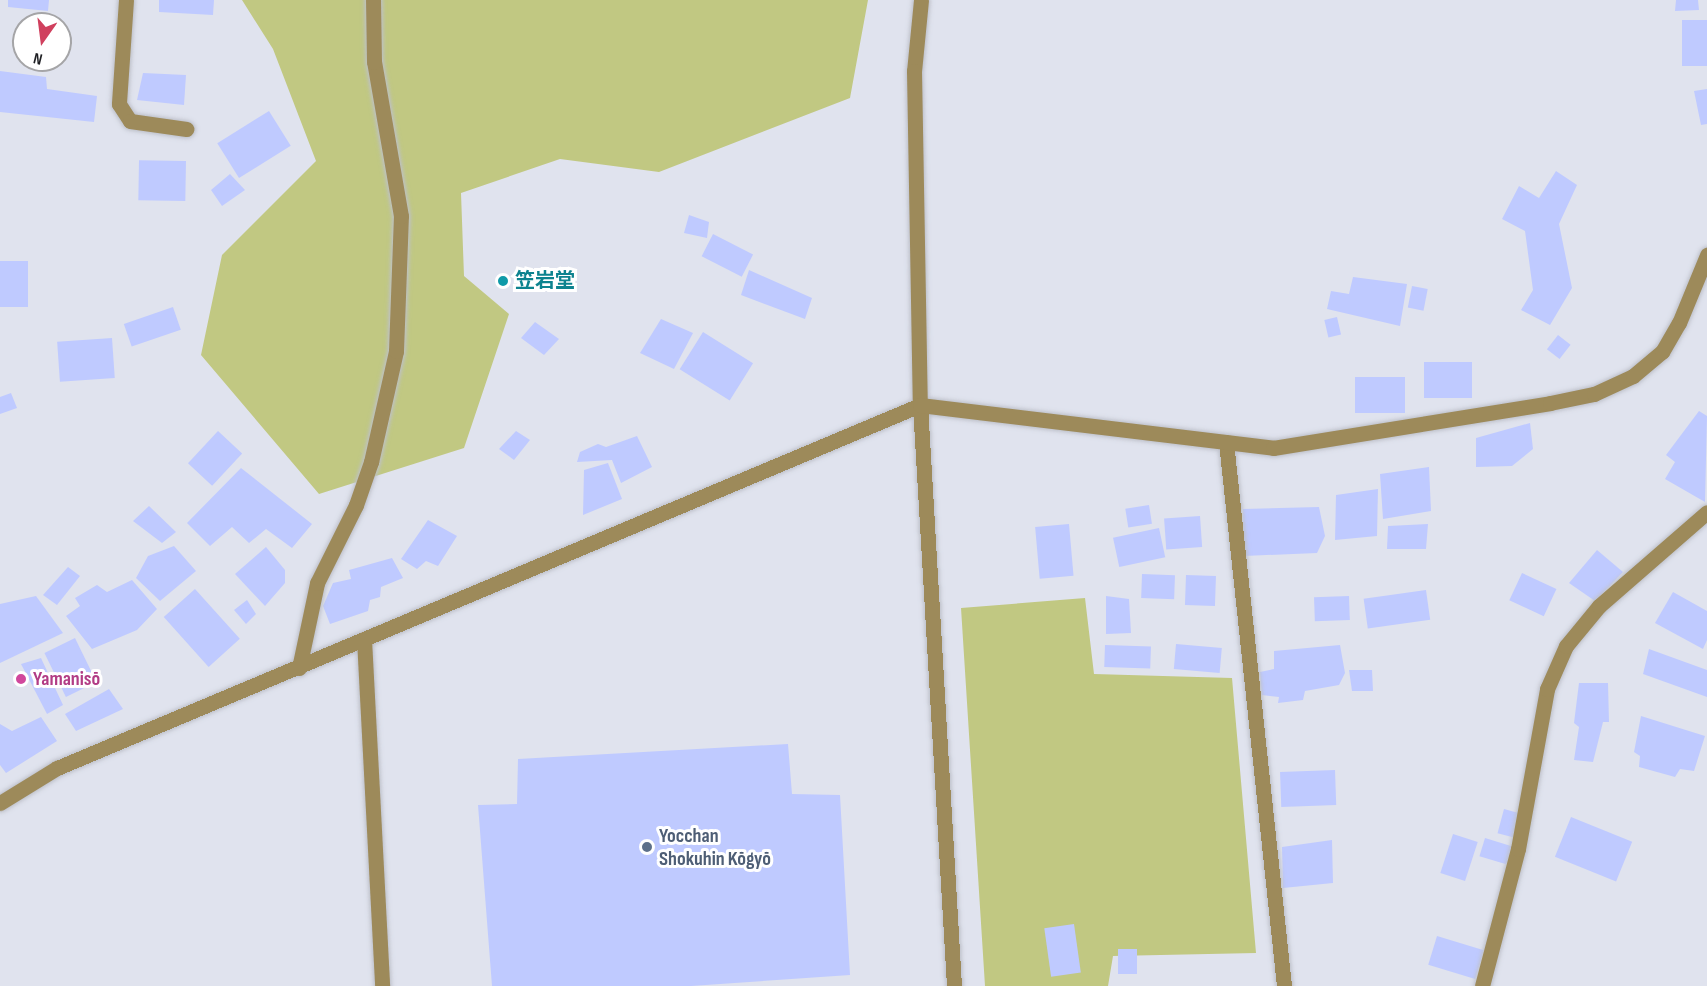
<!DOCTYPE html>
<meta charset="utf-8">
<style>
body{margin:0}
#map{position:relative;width:1707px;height:986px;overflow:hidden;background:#e0e3ee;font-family:"Sofia Sans Condensed","Noto Sans JP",sans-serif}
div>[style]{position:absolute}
.green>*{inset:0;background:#c1c882}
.building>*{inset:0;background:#bfcaff;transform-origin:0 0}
.roads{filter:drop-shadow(0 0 2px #bdc0c9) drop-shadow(0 0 2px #bdc0c9)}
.minor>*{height:15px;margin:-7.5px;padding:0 7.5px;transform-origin:7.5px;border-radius:7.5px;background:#9d8a5a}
.dots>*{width:16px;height:16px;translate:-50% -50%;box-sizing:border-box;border:3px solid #fff;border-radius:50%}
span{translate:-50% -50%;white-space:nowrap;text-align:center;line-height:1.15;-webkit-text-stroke:6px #fff;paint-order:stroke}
.culture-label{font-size:20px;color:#0d838f;font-weight:700}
.left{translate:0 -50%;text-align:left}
.hotel-label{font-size:20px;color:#b23c85;font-weight:700}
.service-label{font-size:20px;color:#4e5e75;font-weight:700}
.north{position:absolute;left:12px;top:12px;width:60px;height:60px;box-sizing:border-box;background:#fff;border:2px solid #a5a5a7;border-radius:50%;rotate:194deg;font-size:16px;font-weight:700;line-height:24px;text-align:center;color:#1e1f23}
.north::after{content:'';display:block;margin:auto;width:21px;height:27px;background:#d0405e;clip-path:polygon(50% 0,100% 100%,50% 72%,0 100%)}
</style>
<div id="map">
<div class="green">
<i style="clip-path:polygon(242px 0,868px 0,850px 98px,659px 172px,560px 159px,461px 193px,464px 276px,509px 314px,464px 448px,319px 494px,201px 355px,222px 255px,316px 161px,273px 49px)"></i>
<i style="clip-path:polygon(1085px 598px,1094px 674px,1232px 678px,1256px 953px,1113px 956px,1108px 986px,985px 986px,961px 608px)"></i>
</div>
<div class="building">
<i style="clip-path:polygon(8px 0,49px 0,48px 11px,8px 7px)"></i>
<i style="clip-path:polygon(159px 0,214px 0,213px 15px,159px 12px)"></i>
<i style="clip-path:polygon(1676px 0,1698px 0,1699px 10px,1675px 11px)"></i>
<i style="left:1707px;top:20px;width:46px;height:25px;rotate:90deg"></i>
<i style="clip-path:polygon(0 71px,46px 77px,47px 89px,97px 96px,94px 122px,0 112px)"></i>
<i style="clip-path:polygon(143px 73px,186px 75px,184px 105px,137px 100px)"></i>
<i style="clip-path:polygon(1707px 89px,1707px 124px,1701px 125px,1694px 91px)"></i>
<i style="left:269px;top:111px;width:41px;height:61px;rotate:58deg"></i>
<i style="left:186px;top:161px;width:40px;height:47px;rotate:91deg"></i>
<i style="clip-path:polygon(1556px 171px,1577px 185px,1559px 224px,1572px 288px,1550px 325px,1521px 310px,1533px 290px,1525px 231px,1502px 219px,1519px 186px,1539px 198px)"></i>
<i style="clip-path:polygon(230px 174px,245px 190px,222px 206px,211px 190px)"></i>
<i style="clip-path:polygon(689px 215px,709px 222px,707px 238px,684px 233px)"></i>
<i style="left:713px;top:234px;width:45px;height:25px;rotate:27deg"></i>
<i style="left:0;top:261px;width:28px;height:46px"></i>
<i style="clip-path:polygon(749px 270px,812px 298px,805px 319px,741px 295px)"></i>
<i style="clip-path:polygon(1353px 277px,1407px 284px,1400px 326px,1327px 309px,1331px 291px,1349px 294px)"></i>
<i style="left:1412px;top:286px;width:16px;height:22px;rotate:11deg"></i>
<i style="left:173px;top:307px;width:24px;height:52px;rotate:71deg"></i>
<i style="left:1337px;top:317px;width:18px;height:13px;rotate:77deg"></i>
<i style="clip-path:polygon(661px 319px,693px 333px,674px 369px,640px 353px)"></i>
<i style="clip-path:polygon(535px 322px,559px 339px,544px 355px,521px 338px)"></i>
<i style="left:703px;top:332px;width:59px;height:44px;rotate:32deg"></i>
<i style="left:1558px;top:335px;width:16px;height:18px;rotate:38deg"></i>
<i style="left:112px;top:338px;width:40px;height:55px;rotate:86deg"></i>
<i style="left:1472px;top:362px;width:36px;height:48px;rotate:90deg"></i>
<i style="left:1355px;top:377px;width:50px;height:36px"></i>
<i style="clip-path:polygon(11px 393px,17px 408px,0 414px,0 397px)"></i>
<i style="clip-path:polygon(1699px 411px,1707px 416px,1705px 502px,1665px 479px,1675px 462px,1666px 455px)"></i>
<i style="clip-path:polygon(1530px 423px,1533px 449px,1512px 466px,1476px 467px,1476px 438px)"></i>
<i style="left:218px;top:431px;width:33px;height:44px;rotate:43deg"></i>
<i style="clip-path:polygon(516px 431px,530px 440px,514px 460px,499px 449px)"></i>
<i style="clip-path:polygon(637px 436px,652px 467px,621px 483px,612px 460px,577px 462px,580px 452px,598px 444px,606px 447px)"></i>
<i style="clip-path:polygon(608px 463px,622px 499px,583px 515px,584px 470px)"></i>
<i style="clip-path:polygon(1429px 467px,1431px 511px,1383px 519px,1380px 474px)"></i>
<i style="clip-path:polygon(241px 468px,312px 524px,292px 548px,266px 529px,249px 543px,232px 527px,210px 546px,187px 523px)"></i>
<i style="clip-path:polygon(1378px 489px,1377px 536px,1335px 540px,1336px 495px)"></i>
<i style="left:1149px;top:505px;width:19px;height:24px;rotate:81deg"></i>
<i style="clip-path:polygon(149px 506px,176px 532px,162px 543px,133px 521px)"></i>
<i style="clip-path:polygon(1319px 507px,1325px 536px,1317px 553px,1244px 556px,1243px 509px)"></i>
<i style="left:1200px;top:516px;width:31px;height:36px;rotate:86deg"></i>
<i style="clip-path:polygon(428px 520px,457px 536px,438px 566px,426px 561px,417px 569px,401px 559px)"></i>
<i style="left:1069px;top:524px;width:52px;height:34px;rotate:85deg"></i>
<i style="clip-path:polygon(1428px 524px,1426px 549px,1387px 549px,1388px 526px)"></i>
<i style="left:1159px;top:528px;width:30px;height:47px;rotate:78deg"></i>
<i style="clip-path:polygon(174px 546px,196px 571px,160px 601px,136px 578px,148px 556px)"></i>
<i style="clip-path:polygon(266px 547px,285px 570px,285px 583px,265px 606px,235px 574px)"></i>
<i style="clip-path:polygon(1597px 550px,1623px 572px,1595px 601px,1569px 583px)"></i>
<i style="clip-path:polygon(392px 558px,403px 578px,381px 587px,380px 597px,370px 600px,368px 611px,330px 624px,323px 606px,333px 583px,351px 579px,349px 570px)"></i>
<i style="clip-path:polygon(68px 567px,80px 576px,57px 605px,43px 595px)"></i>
<i style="left:1522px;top:573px;width:38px;height:30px;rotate:25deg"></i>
<i style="left:1142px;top:574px;width:33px;height:24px;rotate:2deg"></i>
<i style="left:1186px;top:575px;width:30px;height:30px;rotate:2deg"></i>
<i style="clip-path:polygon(132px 580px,157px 609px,137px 630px,92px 649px,66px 616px,80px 606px,75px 598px,97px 585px,107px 592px)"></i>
<i style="left:195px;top:589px;width:67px;height:42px;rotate:48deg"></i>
<i style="left:1426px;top:590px;width:30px;height:63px;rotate:82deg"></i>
<i style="clip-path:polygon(1673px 592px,1707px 611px,1707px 640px,1703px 649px,1655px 623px)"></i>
<i style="clip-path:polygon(36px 596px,63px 633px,0 663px,0 604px)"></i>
<i style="clip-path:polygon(1106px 596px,1129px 599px,1131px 633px,1106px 634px)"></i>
<i style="left:1349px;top:596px;width:24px;height:35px;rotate:88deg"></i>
<i style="clip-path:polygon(247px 600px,256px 614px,246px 624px,234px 610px)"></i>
<i style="left:75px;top:638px;width:49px;height:34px;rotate:64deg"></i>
<i style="left:1176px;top:644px;width:46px;height:25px;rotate:5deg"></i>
<i style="left:1105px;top:645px;width:46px;height:22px;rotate:2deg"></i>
<i style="clip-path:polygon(1340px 645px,1345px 673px,1339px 685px,1305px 691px,1303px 700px,1278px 703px,1279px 697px,1262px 695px,1260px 672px,1274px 669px,1274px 651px)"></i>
<i style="clip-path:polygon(1649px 649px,1707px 670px,1707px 697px,1643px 674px)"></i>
<i style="clip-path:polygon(41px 658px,63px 705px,47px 714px,21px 664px)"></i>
<i style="clip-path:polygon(1349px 670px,1372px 670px,1373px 691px,1352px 691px)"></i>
<i style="clip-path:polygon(1579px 683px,1608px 683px,1609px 722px,1603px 722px,1593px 762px,1574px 760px,1579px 727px,1574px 723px)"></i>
<i style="clip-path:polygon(109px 689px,123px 709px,76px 731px,65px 714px)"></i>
<i style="clip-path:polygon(1641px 716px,1705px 736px,1694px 771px,1680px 769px,1675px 777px,1639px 767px,1640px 756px,1634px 752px)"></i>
<i style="clip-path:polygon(41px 717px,57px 741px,6px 773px,0 765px,0 724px,12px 731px)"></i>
<i style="clip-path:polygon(788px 744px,792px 794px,840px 795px,850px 975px,691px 986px,492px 986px,478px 805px,517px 804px,518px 759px)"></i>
<i style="left:1335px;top:770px;width:35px;height:55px;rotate:88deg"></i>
<i style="left:1504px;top:809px;width:16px;height:25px;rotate:15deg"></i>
<i style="left:1571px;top:817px;width:66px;height:43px;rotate:22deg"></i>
<i style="left:1453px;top:834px;width:26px;height:41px;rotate:18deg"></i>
<i style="left:1485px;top:838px;width:28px;height:19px;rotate:17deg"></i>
<i style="clip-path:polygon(1332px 840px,1333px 883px,1283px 888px,1282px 847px)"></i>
<i style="left:1074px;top:924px;width:49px;height:30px;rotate:82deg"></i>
<i style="left:1437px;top:936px;width:49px;height:30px;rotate:17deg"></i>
<i style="left:1118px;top:949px;width:19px;height:25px"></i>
</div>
<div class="roads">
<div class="minor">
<i style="left:126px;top:0;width:104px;rotate:93.9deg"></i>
<i style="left:119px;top:104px;width:20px;rotate:57deg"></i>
<i style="left:130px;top:121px;width:57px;rotate:8.1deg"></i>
<i style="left:921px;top:0;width:71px;rotate:95.6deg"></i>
<i style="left:914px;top:71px;width:334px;rotate:89deg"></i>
<i style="left:920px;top:405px;width:582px;rotate:86.65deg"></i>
<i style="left:1226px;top:442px;width:547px;rotate:83.91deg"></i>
<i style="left:364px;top:639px;width:347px;rotate:87deg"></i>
<i style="left:299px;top:668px;width:87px;rotate:-78deg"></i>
<i style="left:317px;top:583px;width:87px;rotate:-63.4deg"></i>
<i style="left:356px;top:505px;width:46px;rotate:-70.8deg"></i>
<i style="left:371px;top:462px;width:114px;rotate:-77.3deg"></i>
<i style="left:396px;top:351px;width:135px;rotate:-87.9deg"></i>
<i style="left:401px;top:216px;width:156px;rotate:-99.9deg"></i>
<i style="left:374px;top:62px;width:62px;rotate:-90.9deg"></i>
<i style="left:0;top:803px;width:67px;rotate:-31.6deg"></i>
<i style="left:57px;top:768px;width:936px;rotate:-22.81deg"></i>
<i style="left:920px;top:405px;width:356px;rotate:6.9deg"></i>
<i style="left:1273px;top:448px;width:281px;rotate:-9.2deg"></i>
<i style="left:1550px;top:403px;width:45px;rotate:-11.6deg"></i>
<i style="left:1594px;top:394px;width:43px;rotate:-24.8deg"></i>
<i style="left:1633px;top:376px;width:38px;rotate:-40deg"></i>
<i style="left:1662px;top:352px;width:34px;rotate:-60deg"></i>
<i style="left:1679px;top:323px;width:74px;rotate:-67.6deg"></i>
<i style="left:1482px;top:986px;width:142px;rotate:-75.3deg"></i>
<i style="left:1518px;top:849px;width:163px;rotate:-79.7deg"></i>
<i style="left:1547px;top:689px;width:47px;rotate:-66.2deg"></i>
<i style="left:1566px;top:646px;width:52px;rotate:-50.5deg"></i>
<i style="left:1599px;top:606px;width:143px;rotate:-41deg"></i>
</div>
</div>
<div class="dots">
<i style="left:503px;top:281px;background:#0f9aa8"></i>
<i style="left:21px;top:679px;background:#d1479c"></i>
<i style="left:647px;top:847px;background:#5c6f8a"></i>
</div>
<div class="culture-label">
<span class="left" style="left:515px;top:281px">笠岩堂</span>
</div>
<div class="hotel-label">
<span class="left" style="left:33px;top:679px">Yamanisō</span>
</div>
<div class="service-label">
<span class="left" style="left:659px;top:848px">Yocchan<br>Shokuhin Kōgyō</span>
</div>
<div class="north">N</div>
</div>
